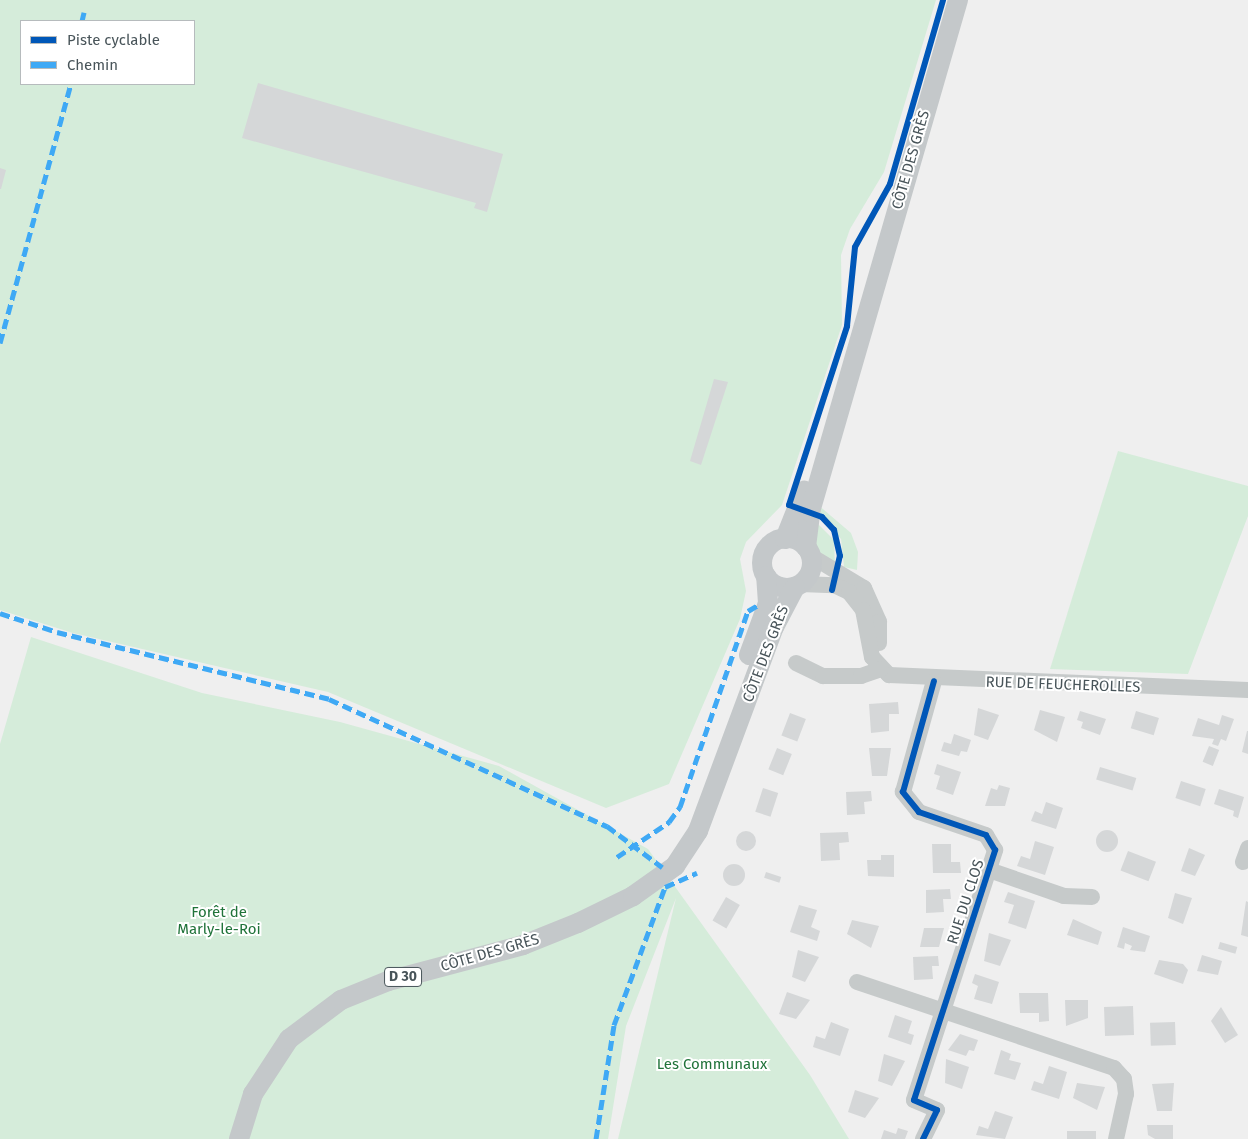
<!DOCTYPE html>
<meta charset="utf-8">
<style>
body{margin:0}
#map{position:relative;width:1248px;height:1139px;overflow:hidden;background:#efefef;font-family:"Fira Sans",sans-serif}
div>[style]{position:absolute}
.green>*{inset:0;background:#d5ecda}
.building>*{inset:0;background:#d5d7d8;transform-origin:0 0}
.round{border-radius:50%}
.minor>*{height:16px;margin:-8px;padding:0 8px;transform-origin:8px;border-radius:8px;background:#c6caca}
.major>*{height:20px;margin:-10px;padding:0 10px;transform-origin:10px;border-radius:10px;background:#c4c8ca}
.major>.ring{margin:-10px;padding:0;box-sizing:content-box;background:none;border:20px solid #c4c8ca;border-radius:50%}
.quiet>*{height:5px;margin-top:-2.5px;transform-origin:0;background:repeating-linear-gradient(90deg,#3fa9f5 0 10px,transparent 0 15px)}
.cycleway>*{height:6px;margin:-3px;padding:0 3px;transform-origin:3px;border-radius:3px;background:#0057b8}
span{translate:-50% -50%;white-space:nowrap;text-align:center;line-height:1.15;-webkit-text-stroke:4px #fff;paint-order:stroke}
.shield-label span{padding:1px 4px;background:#fff;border:1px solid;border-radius:4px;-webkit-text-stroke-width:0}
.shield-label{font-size:14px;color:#485459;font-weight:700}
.street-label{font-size:15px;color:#485459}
.park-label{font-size:15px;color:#20733a}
.legend{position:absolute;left:20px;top:20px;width:175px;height:65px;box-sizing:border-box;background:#fff;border:1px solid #b6bbbd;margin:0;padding:6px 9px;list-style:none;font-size:15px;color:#485459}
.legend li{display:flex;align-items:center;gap:10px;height:25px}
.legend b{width:25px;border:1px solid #b6bbbd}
</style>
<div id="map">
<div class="green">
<i style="clip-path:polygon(evenodd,0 0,936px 0,884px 172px,850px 229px,841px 255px,842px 325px,782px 505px,746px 542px,740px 559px,746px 591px,740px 619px,669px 784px,606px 808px,328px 692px,73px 633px,0 610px,0 0,21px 21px,194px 21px,194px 84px,21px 84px,21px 21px)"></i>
<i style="clip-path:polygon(1118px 451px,1248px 486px,1248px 516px,1188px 674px,1050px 669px)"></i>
<i style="clip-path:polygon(817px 504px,851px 533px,858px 552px,857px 570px,844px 567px,841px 539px,815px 511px)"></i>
<i style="clip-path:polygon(817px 523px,834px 540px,835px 567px,815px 551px)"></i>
<i style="clip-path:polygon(31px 637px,202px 693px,340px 722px,499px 766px,648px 849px,810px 1075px,849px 1139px,618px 1139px,676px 898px,626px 1026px,608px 1139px,0 1139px,0 744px)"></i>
</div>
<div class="building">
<i style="clip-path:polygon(258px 83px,503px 154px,487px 212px,474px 208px,476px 203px,242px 138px)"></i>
<i style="clip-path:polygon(0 168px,6px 170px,1px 189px,0 189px)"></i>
<i style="clip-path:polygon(714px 379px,728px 382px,701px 465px,690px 461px)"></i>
<i style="clip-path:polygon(898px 702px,899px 714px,889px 714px,889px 731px,871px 733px,869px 704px)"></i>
<i style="clip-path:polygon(978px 708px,999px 715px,988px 740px,974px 735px)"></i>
<i style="clip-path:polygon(1040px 710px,1065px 717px,1057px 742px,1034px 730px)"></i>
<i style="clip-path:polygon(1080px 711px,1106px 719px,1100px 735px,1081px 728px,1083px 722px,1077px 720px)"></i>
<i style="left:1136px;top:711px;width:24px;height:18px;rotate:17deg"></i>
<i style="left:790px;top:713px;width:17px;height:24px;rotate:21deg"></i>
<i style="clip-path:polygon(1222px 715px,1234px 719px,1226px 741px,1221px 739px,1218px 746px,1212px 744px,1214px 739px,1192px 736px,1198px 718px,1219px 725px)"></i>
<i style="clip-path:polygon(1247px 731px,1248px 731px,1248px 754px,1242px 752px)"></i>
<i style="clip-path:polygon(954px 734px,971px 740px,967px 752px,961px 751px,959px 756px,941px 751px,944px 742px,951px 744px)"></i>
<i style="left:1209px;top:746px;width:11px;height:17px;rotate:22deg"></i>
<i style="left:777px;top:748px;width:16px;height:23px;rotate:22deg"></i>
<i style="clip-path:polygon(869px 748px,891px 748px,887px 776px,872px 776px)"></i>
<i style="clip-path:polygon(937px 764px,961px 772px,953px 795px,936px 789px,940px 776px,934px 774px)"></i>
<i style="left:1100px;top:767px;width:38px;height:13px;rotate:17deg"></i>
<i style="left:1181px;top:781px;width:26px;height:18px;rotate:18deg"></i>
<i style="clip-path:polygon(999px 785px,1010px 788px,1005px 806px,985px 806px,991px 788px,997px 790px)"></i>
<i style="left:763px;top:788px;width:16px;height:25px;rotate:18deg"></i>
<i style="clip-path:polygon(1219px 789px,1244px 797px,1238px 818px,1233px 816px,1234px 811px,1214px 804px)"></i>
<i style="clip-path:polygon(871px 791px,872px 801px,864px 802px,865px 814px,847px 815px,846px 792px)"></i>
<i style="clip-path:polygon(1046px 802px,1063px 808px,1056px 829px,1031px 821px,1035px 811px,1042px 814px)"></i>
<i class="round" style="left:1096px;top:830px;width:22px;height:22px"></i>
<i class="round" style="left:736px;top:831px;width:20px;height:20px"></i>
<i style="clip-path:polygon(848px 832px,849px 842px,839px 843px,840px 860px,821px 861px,820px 833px)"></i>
<i style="clip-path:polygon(1035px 841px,1054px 847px,1045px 875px,1017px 866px,1021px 856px,1030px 859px)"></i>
<i style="clip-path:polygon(932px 844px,951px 844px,951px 862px,960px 862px,961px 873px,933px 873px)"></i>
<i style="clip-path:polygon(1189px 848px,1205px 855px,1195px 876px,1181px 871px)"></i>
<i style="left:1128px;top:851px;width:30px;height:21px;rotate:21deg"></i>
<i style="clip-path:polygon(881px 855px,894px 855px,894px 877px,868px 876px,867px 860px,881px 860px)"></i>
<i class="round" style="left:723px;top:864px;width:22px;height:22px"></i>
<i style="left:766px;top:872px;width:16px;height:6px;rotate:18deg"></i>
<i style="clip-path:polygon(950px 889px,951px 899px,943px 899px,944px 912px,926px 913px,926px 890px)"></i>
<i style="clip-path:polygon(1008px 892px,1035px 901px,1026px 929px,1008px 923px,1014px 905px,1004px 902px)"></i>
<i style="clip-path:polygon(1175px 893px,1192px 898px,1183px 924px,1168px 918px)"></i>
<i style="left:726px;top:897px;width:16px;height:27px;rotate:30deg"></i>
<i style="clip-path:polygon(1246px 901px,1248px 902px,1248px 937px,1241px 935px)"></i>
<i style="clip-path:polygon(799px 905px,817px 910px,811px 927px,820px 931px,817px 941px,790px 932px)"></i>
<i style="clip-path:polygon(1073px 919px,1102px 932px,1098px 945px,1067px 935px)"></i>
<i style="clip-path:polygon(852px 920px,879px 926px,871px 948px,847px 934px)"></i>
<i style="clip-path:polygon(1123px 927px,1150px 936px,1145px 952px,1130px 950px,1132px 946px,1125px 943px,1124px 949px,1117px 947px)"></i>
<i style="clip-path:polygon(924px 928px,944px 928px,939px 947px,920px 947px)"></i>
<i style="clip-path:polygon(989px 933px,1011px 940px,1000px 966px,984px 961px)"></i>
<i style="left:1220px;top:942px;width:18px;height:7px;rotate:16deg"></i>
<i style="clip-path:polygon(798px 950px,819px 957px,805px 982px,792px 977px)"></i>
<i style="clip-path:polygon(1202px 955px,1222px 961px,1218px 975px,1197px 971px)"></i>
<i style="clip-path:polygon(938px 956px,939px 966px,932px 966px,933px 979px,914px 980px,913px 957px)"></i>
<i style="clip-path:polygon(1159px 960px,1183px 964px,1188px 970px,1183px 984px,1154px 974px)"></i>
<i style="clip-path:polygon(975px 974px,999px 982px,992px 1004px,974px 999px,978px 986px,972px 983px)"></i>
<i style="clip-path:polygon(787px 992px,810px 1000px,796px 1019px,779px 1014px)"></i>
<i style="clip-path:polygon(1019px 993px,1048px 993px,1049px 1021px,1039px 1022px,1039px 1013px,1020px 1013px)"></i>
<i style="clip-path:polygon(1065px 1000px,1088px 1000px,1088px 1018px,1066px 1026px)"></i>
<i style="left:1133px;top:1006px;width:29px;height:29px;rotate:88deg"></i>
<i style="clip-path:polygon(1221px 1007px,1238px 1035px,1225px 1043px,1211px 1021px)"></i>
<i style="clip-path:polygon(895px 1015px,912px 1021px,908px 1033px,914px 1035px,911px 1045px,888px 1037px)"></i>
<i style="clip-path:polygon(831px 1022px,849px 1029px,840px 1056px,813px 1047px,816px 1036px,825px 1039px)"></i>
<i style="left:1175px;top:1022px;width:23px;height:25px;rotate:88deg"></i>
<i style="clip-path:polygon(960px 1034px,978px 1040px,974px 1051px,969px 1050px,966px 1056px,948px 1050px)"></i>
<i style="clip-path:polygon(1001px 1050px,1011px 1054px,1009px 1060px,1021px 1063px,1015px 1080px,994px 1074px)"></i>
<i style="clip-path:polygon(884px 1054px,905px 1061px,892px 1086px,878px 1081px)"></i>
<i style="clip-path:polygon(946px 1059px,969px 1067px,962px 1089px,945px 1083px)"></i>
<i style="clip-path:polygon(1049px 1066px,1067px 1072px,1059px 1099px,1031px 1090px,1034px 1081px,1043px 1084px)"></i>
<i style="clip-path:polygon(1077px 1083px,1105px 1087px,1097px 1110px,1073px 1098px)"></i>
<i style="clip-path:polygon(1174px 1083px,1172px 1111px,1157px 1111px,1152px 1084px)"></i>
<i style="clip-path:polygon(855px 1090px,879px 1098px,865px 1118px,848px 1112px)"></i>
<i style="clip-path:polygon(995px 1111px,1013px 1117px,1005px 1139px,976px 1135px,979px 1126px,988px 1129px)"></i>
<i style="clip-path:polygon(1147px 1125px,1173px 1125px,1173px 1139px,1155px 1139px,1148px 1135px)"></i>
<i style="clip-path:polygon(898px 1128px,908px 1131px,905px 1139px,881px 1139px,884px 1130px,896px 1134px)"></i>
<i style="left:1096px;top:1131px;width:8px;height:29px;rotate:90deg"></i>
</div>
<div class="minor">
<i style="left:811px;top:556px;width:62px;rotate:31.1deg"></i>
<i style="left:864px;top:588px;width:37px;rotate:66deg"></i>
<i style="left:879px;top:622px;width:21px;rotate:90deg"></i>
<i style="left:800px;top:584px;width:34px;rotate:2deg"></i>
<i style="left:834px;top:585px;width:17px;rotate:25deg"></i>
<i style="left:849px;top:592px;width:23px;rotate:52deg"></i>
<i style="left:863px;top:610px;width:48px;rotate:79.2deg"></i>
<i style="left:872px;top:657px;width:25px;rotate:47deg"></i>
<i style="left:889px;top:675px;width:359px;rotate:2.4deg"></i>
<i style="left:796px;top:663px;width:30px;rotate:26deg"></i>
<i style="left:823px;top:676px;width:38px"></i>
<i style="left:861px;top:676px;width:21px;rotate:-19deg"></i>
<i style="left:1243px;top:862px;width:15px;rotate:-70deg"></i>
<i style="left:989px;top:870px;width:79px;rotate:19.1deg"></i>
<i style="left:1064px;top:896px;width:28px;rotate:2deg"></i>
<i style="left:857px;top:982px;width:271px;rotate:18.5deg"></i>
<i style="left:1114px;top:1068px;width:15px;rotate:48deg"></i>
<i style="left:1124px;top:1079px;width:15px;rotate:82deg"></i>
<i style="left:1126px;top:1094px;width:46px;rotate:102.5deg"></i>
<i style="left:923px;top:1139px;width:32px;rotate:-64deg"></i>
<i style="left:937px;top:1110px;width:25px;rotate:-157deg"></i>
<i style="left:914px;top:1100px;width:263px;rotate:-72deg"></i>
<i style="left:995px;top:850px;width:17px;rotate:-121deg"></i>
<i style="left:986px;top:835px;width:71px;rotate:-161.1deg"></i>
<i style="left:919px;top:812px;width:26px;rotate:-129deg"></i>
<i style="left:903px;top:792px;width:115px;rotate:-74.4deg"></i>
</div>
<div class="major">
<i class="ring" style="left:762px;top:538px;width:30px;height:30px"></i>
<i style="left:785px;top:539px;width:52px;rotate:-68.4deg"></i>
<i style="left:806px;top:547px;width:35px;rotate:-83deg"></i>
<i style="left:810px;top:512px;width:533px;rotate:-73.88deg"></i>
<i style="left:749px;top:655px;width:55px;rotate:-69.9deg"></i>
<i style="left:768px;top:603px;width:27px;rotate:-94deg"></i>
<i style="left:239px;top:1139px;width:47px;rotate:-72.7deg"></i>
<i style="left:253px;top:1094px;width:66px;rotate:-56.8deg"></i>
<i style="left:289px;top:1039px;width:65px;rotate:-36.9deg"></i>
<i style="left:341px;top:1000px;width:51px;rotate:-22deg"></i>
<i style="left:388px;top:981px;width:140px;rotate:-14.9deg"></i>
<i style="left:523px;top:945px;width:59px;rotate:-21.8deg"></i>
<i style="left:578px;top:923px;width:61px;rotate:-26.1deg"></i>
<i style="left:633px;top:896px;width:52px;rotate:-35.5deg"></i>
<i style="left:675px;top:866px;width:42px;rotate:-56.7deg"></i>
<i style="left:698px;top:831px;width:218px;rotate:-69.6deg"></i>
<i style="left:774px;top:627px;width:45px;rotate:-62.3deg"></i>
</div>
<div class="quiet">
<i style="left:82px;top:21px;width:9px;rotate:-77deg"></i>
<i style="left:0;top:343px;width:269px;rotate:-74.7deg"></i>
<i style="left:0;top:613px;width:60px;rotate:18.4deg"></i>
<i style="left:57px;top:632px;width:280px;rotate:13.8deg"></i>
<i style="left:329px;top:699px;width:306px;rotate:24.6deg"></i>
<i style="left:607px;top:826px;width:69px;rotate:36.7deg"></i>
<i style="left:617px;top:857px;width:63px;rotate:-33.9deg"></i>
<i style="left:669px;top:822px;width:19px;rotate:-54deg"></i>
<i style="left:680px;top:807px;width:207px;rotate:-70.9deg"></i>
<i style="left:748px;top:611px;width:12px;rotate:-31deg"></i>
<i style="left:596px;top:1139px;width:115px;rotate:-81deg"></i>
<i style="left:614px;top:1025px;width:147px;rotate:-69.7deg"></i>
<i style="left:665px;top:887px;width:35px;rotate:-24deg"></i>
</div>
<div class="cycleway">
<i style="left:832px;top:590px;width:35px;rotate:-77deg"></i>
<i style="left:840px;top:556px;width:27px;rotate:-103deg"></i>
<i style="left:834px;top:530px;width:18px;rotate:-133deg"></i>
<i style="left:822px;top:517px;width:35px;rotate:-160deg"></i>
<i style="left:789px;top:505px;width:188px;rotate:-72deg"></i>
<i style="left:847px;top:326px;width:79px;rotate:-84.2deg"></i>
<i style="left:855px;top:247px;width:72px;rotate:-60.9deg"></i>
<i style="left:890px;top:184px;width:191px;rotate:-73.9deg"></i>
<i style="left:923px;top:1139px;width:32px;rotate:-64deg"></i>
<i style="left:937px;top:1110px;width:25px;rotate:-157deg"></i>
<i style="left:914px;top:1100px;width:263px;rotate:-72deg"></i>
<i style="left:995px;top:850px;width:17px;rotate:-121deg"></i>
<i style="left:986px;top:835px;width:71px;rotate:-161.1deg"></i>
<i style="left:919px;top:812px;width:26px;rotate:-129deg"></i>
<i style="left:903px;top:792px;width:115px;rotate:-74.4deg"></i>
</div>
<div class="shield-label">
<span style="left:403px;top:977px">D 30</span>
</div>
<div class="street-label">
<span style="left:911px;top:160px;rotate:-74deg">CÔTE DES GRÈS</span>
<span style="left:766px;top:654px;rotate:-69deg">CÔTE DES GRÈS</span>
<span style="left:1063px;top:685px;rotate:2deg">RUE DE FEUCHEROLLES</span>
<span style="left:966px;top:902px;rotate:-72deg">RUE DU CLOS</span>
<span style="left:490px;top:953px;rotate:-16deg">CÔTE DES GRÈS</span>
</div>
<div class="park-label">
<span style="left:219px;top:921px">Forêt de<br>Marly-le-Roi</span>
<span style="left:712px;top:1065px">Les Communaux</span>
</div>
<ul class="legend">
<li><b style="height:6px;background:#0057b8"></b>Piste cyclable</li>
<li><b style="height:6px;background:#3fa9f5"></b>Chemin</li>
</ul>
</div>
